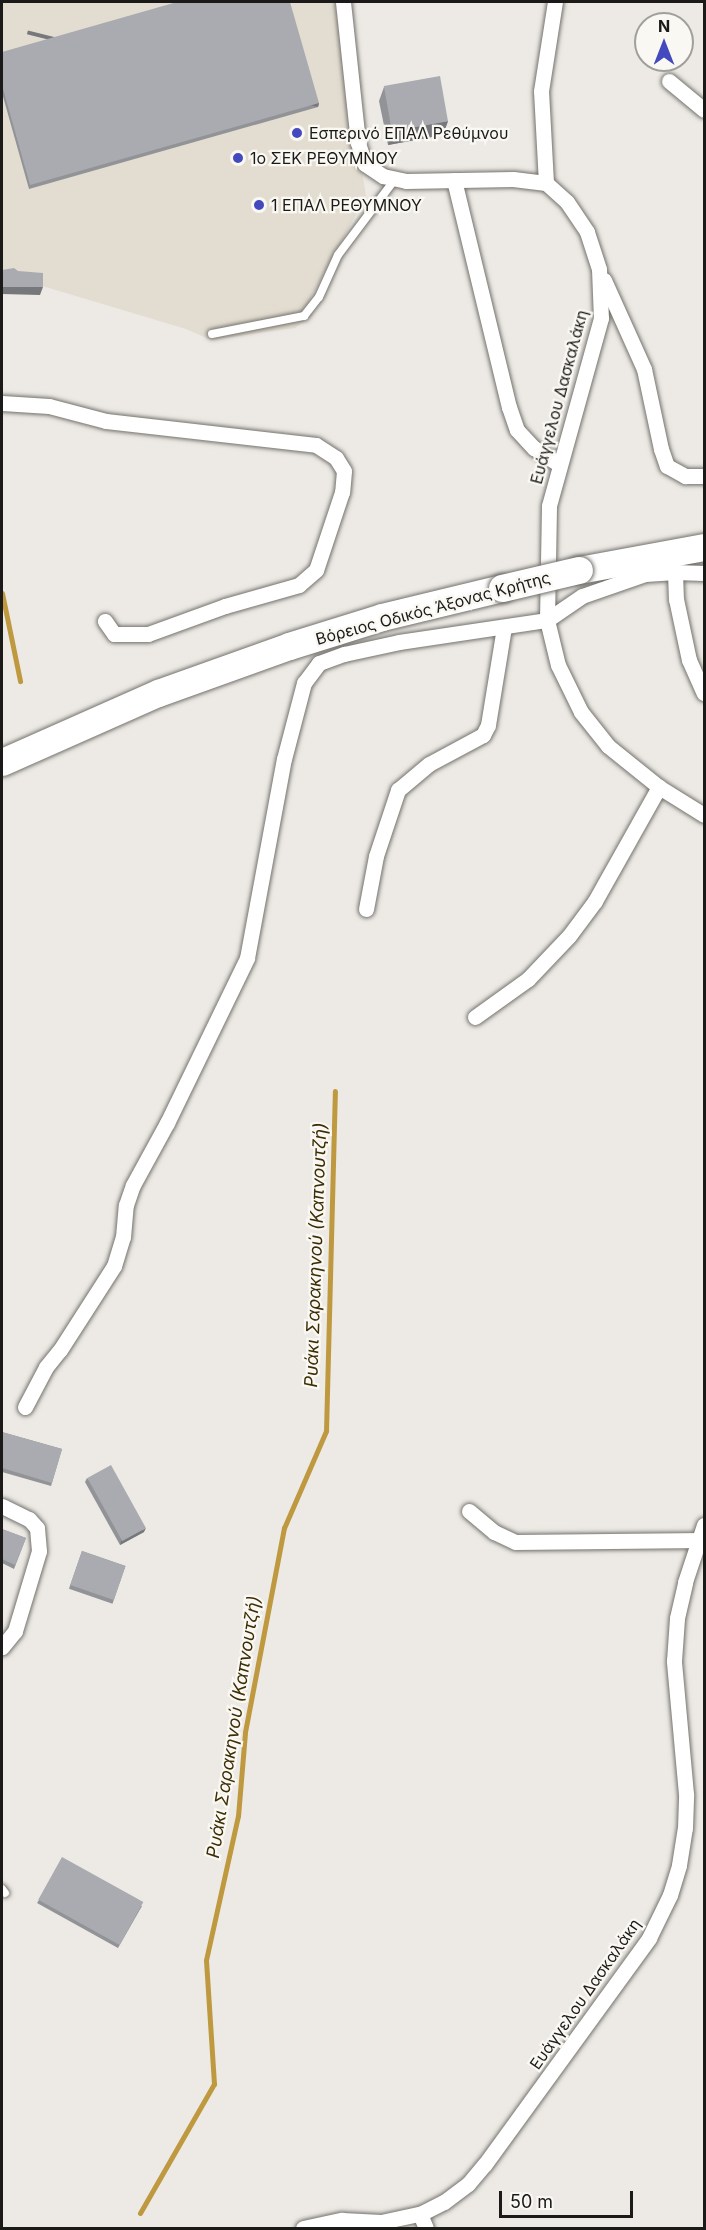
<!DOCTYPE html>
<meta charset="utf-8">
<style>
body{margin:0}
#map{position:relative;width:706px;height:2230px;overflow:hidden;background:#edeae5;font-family:Inter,sans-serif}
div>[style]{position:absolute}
.built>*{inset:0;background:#e3ddd1}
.stream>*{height:5px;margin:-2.5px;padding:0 2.5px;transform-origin:2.5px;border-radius:2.5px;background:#bf9940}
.roads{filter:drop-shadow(0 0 2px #74726d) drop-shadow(0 0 2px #74726d)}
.lane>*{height:8px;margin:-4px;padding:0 4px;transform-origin:4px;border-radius:4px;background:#fff}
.street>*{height:15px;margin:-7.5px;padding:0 7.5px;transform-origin:7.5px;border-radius:7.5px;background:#fff}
.highway>*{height:27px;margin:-13.5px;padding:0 13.5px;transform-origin:13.5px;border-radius:13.5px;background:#fff}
.bridges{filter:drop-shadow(0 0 2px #74726d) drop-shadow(0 0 2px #74726d)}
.highway-bridge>*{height:27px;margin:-13.5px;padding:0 13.5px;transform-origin:13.5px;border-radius:13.5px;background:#fff}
.wall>*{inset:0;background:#929397;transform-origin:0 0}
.shaded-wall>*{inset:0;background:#77787b;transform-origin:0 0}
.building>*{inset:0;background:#aaabb0;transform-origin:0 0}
.dots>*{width:16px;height:16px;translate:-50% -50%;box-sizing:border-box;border:3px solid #faf8f2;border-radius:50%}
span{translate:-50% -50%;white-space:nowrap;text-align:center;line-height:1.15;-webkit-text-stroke:4.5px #faf8f2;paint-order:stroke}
.poi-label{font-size:16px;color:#1b1a19}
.left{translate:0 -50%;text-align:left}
.street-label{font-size:16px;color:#1b1a19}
.water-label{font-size:18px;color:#3c2d05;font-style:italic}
.frame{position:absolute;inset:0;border:3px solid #1b1a19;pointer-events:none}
.north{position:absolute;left:634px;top:12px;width:60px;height:60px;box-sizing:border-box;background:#faf8f2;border:2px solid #a19f9b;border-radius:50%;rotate:0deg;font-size:16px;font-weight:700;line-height:24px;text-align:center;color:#1b1a19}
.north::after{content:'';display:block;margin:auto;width:21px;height:27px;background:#4449be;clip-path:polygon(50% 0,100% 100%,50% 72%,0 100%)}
.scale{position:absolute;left:499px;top:2191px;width:134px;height:27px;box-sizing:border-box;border:3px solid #1b1a19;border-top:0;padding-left:8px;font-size:18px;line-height:21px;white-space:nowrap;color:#1b1a19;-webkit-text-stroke:4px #faf8f2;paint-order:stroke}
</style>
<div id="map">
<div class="built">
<i style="clip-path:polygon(2px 2px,335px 2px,366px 196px,309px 301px,313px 315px,295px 328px,211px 340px,186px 329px,2px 274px)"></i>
</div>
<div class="stream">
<i style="left:2px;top:593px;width:90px;rotate:78.4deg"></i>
<i style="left:140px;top:2213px;width:149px;rotate:-60.2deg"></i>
<i style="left:214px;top:2084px;width:124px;rotate:-93.7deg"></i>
<i style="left:206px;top:1960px;width:148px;rotate:-77.5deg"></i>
<i style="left:238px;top:1816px;width:84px;rotate:-85.2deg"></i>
<i style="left:245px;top:1732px;width:208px;rotate:-79.2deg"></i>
<i style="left:284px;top:1528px;width:106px;rotate:-66.6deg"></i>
<i style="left:326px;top:1431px;width:340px;rotate:-88.5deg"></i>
</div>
<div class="roads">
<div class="lane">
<i style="left:212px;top:334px;width:94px;rotate:-11.1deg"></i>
<i style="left:304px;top:316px;width:24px;rotate:-52deg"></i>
<i style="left:319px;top:297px;width:46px;rotate:-65.7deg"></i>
<i style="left:338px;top:255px;width:95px;rotate:-53.1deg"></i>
<i style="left:2px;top:1889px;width:5px;rotate:53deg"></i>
</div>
<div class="street">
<i style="left:343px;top:2px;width:142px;rotate:83.9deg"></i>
<i style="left:358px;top:143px;width:22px;rotate:72deg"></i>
<i style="left:365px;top:164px;width:22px;rotate:34deg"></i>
<i style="left:383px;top:176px;width:24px;rotate:12deg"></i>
<i style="left:406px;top:181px;width:107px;rotate:-1.1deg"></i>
<i style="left:513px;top:179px;width:33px;rotate:7deg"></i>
<i style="left:546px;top:183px;width:28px;rotate:42deg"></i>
<i style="left:567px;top:202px;width:36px;rotate:56deg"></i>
<i style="left:587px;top:232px;width:39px;rotate:72deg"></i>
<i style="left:599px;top:269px;width:49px;rotate:87.7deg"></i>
<i style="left:601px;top:318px;width:195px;rotate:105.5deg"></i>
<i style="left:549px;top:506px;width:114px;rotate:91deg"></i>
<i style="left:547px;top:620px;width:46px;rotate:76.3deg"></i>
<i style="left:558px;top:665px;width:52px;rotate:63.9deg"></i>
<i style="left:581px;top:712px;width:43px;rotate:51.5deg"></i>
<i style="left:608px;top:746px;width:65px;rotate:38.8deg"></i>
<i style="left:659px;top:787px;width:53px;rotate:31.9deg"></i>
<i style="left:669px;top:81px;width:45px;rotate:39.6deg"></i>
<i style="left:454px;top:180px;width:234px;rotate:76.4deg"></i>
<i style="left:509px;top:407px;width:24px;rotate:71deg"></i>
<i style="left:517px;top:430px;width:25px;rotate:47deg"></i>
<i style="left:534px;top:448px;width:30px;rotate:33deg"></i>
<i style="left:546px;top:183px;width:92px;rotate:-93.1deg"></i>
<i style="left:541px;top:91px;width:90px;rotate:-81.1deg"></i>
<i style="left:604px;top:280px;width:98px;rotate:65.8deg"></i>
<i style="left:644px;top:369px;width:82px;rotate:78deg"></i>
<i style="left:661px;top:449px;width:18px;rotate:71deg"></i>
<i style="left:667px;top:466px;width:21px;rotate:29deg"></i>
<i style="left:685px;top:476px;width:19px"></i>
<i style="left:2px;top:403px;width:47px;rotate:3.7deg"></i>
<i style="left:49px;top:406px;width:59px;rotate:14.7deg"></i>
<i style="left:106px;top:421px;width:211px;rotate:6.5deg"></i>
<i style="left:316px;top:445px;width:24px;rotate:33deg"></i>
<i style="left:336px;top:458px;width:15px;rotate:58deg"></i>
<i style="left:344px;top:471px;width:21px;rotate:95deg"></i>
<i style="left:342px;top:492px;width:82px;rotate:108.4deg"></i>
<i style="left:316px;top:570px;width:23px;rotate:139deg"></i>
<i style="left:299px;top:585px;width:77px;rotate:164.2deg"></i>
<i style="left:225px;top:606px;width:82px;rotate:160deg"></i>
<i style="left:148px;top:634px;width:34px;rotate:180deg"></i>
<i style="left:114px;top:634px;width:16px;rotate:-125deg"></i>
<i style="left:704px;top:573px;width:29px;rotate:-178deg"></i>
<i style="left:675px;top:572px;width:27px;rotate:88deg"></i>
<i style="left:676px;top:599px;width:62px;rotate:78deg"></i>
<i style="left:689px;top:660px;width:36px;rotate:66deg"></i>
<i style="left:366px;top:909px;width:54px;rotate:-79.3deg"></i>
<i style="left:376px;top:856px;width:70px;rotate:-71.6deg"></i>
<i style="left:398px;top:790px;width:40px;rotate:-40deg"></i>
<i style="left:429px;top:764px;width:61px;rotate:-28.2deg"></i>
<i style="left:483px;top:735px;width:11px;rotate:-63deg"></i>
<i style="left:488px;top:725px;width:99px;rotate:-80.7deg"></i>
<i style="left:475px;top:1017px;width:65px;rotate:-35.6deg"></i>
<i style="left:528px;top:979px;width:59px;rotate:-46.4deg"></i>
<i style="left:569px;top:936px;width:44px;rotate:-53.4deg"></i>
<i style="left:595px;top:901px;width:131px;rotate:-60.7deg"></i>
<i style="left:25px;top:1407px;width:45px;rotate:-62.3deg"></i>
<i style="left:46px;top:1367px;width:22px;rotate:-51deg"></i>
<i style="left:60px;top:1350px;width:100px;rotate:-57.3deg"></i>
<i style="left:114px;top:1266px;width:30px;rotate:-73deg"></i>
<i style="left:123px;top:1237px;width:32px;rotate:-85deg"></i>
<i style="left:126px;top:1205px;width:21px;rotate:-71deg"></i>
<i style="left:133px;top:1185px;width:71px;rotate:-61.3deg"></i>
<i style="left:167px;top:1123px;width:183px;rotate:-64.1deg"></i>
<i style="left:247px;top:958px;width:202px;rotate:-79.5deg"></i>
<i style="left:284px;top:759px;width:79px;rotate:-75.3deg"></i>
<i style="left:304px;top:683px;width:25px;rotate:-53deg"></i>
<i style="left:319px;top:663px;width:27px;rotate:-20deg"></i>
<i style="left:344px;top:654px;width:56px;rotate:-12.3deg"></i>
<i style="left:399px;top:642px;width:150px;rotate:-8.5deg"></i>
<i style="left:547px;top:620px;width:42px;rotate:-34.4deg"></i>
<i style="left:582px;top:596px;width:67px;rotate:-19.2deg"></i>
<i style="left:645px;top:574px;width:30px;rotate:-4deg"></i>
<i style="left:2px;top:1506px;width:30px;rotate:26deg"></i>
<i style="left:29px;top:1519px;width:12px;rotate:48deg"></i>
<i style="left:37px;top:1528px;width:23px;rotate:85deg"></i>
<i style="left:39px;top:1551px;width:84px;rotate:106.7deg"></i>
<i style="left:15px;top:1631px;width:21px;rotate:129deg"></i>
<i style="left:469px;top:1511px;width:33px;rotate:40deg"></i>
<i style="left:494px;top:1532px;width:23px;rotate:25deg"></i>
<i style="left:515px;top:1542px;width:189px;rotate:-0.6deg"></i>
<i style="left:420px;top:2214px;width:15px;rotate:67deg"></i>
<i style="left:303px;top:2228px;width:40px;rotate:-12deg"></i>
<i style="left:342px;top:2220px;width:39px;rotate:3deg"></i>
<i style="left:381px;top:2222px;width:40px;rotate:-12deg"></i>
<i style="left:420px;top:2214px;width:27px;rotate:-27deg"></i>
<i style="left:444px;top:2202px;width:30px;rotate:-37deg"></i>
<i style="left:468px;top:2184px;width:26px;rotate:-50deg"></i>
<i style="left:485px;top:2164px;width:279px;rotate:-54deg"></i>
<i style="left:649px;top:1938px;width:48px;rotate:-64deg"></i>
<i style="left:670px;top:1895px;width:31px;rotate:-73deg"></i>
<i style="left:679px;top:1865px;width:37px;rotate:-81deg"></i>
<i style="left:685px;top:1828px;width:34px;rotate:-88deg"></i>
<i style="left:686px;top:1794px;width:134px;rotate:-95.2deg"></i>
<i style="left:674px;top:1661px;width:43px;rotate:-86deg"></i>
<i style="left:677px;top:1618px;width:37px;rotate:-77deg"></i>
<i style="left:685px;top:1582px;width:60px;rotate:-71.6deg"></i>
</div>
<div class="highway">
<i style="left:579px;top:570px;width:127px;rotate:-10.4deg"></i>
<i style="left:2px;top:762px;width:171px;rotate:-23.9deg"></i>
<i style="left:158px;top:693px;width:139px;rotate:-19.7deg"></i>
<i style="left:289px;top:646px;width:97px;rotate:-17.3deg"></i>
<i style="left:382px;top:617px;width:123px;rotate:-13.6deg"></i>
</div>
</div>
<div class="bridges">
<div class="highway-bridge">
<i style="left:502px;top:588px;width:79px;rotate:-13.2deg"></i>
</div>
</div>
<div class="wall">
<i style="clip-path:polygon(2px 52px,319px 103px,318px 107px,29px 189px,2px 93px)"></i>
<i style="clip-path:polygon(384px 87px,448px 121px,443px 135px,388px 145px,379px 101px)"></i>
<i style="clip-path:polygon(2px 1432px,62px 1449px,51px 1486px,2px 1472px)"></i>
<i style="clip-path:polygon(87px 1478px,144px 1532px,120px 1545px,85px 1482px)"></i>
<i style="clip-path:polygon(2px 1529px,26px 1538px,14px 1569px,2px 1563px)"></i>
<i style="left:82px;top:1551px;width:46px;height:40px;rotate:19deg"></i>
<i style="clip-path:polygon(39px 1900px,142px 1906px,118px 1948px,37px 1903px)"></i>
</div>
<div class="shaded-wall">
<i style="left:319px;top:103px;width:4px;height:300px;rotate:104deg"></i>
<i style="clip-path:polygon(448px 121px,443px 135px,388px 145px,393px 131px)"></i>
<i style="clip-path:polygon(2px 287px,43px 287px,40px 295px,2px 294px)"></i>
<i style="clip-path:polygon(146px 1528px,144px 1532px,120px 1545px,121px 1541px)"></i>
</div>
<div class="building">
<i style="clip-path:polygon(177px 2px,290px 2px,319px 103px,30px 185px,2px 85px,2px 52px)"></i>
<i style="left:440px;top:76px;width:46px;height:57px;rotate:80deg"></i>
<i style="clip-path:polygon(14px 268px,18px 271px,43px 273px,43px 287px,2px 287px,2px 270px)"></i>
<i style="clip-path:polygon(2px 1432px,62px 1449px,52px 1483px,2px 1468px)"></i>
<i style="left:111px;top:1465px;width:72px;height:27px;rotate:61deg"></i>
<i style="clip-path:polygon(2px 1529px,26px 1538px,15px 1565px,2px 1559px)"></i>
<i style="left:82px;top:1551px;width:46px;height:36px;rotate:19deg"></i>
<i style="left:62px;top:1857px;width:93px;height:49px;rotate:29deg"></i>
</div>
<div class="dots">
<i style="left:297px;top:133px;background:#4449be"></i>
<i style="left:238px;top:158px;background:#4449be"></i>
<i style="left:259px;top:205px;background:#4449be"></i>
</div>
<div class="poi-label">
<span class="left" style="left:309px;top:133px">Εσπερινό ΕΠΑΛ Ρεθύμνου</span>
<span class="left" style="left:250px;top:158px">1ο ΣΕΚ ΡΕΘΥΜΝΟΥ</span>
<span class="left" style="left:271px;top:205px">1 ΕΠΑΛ ΡΕΘΥΜΝΟΥ</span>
</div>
<div class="street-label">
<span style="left:559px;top:397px;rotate:-75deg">Ευάγγελου Δασκαλάκη</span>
<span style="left:433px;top:608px;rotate:-15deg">Βόρειος Οδικός Άξονας Κρήτης</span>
<span style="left:585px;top:1994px;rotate:-55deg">Ευάγγελου Δασκαλάκη</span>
</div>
<div class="water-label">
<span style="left:316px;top:1255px;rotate:-88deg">Ρυάκι Σαρακηνού (Καπνουτζή)</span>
<span style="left:234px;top:1727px;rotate:-81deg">Ρυάκι Σαρακηνού (Καπνουτζή)</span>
</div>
<div class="frame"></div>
<div class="north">N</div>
<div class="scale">50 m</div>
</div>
